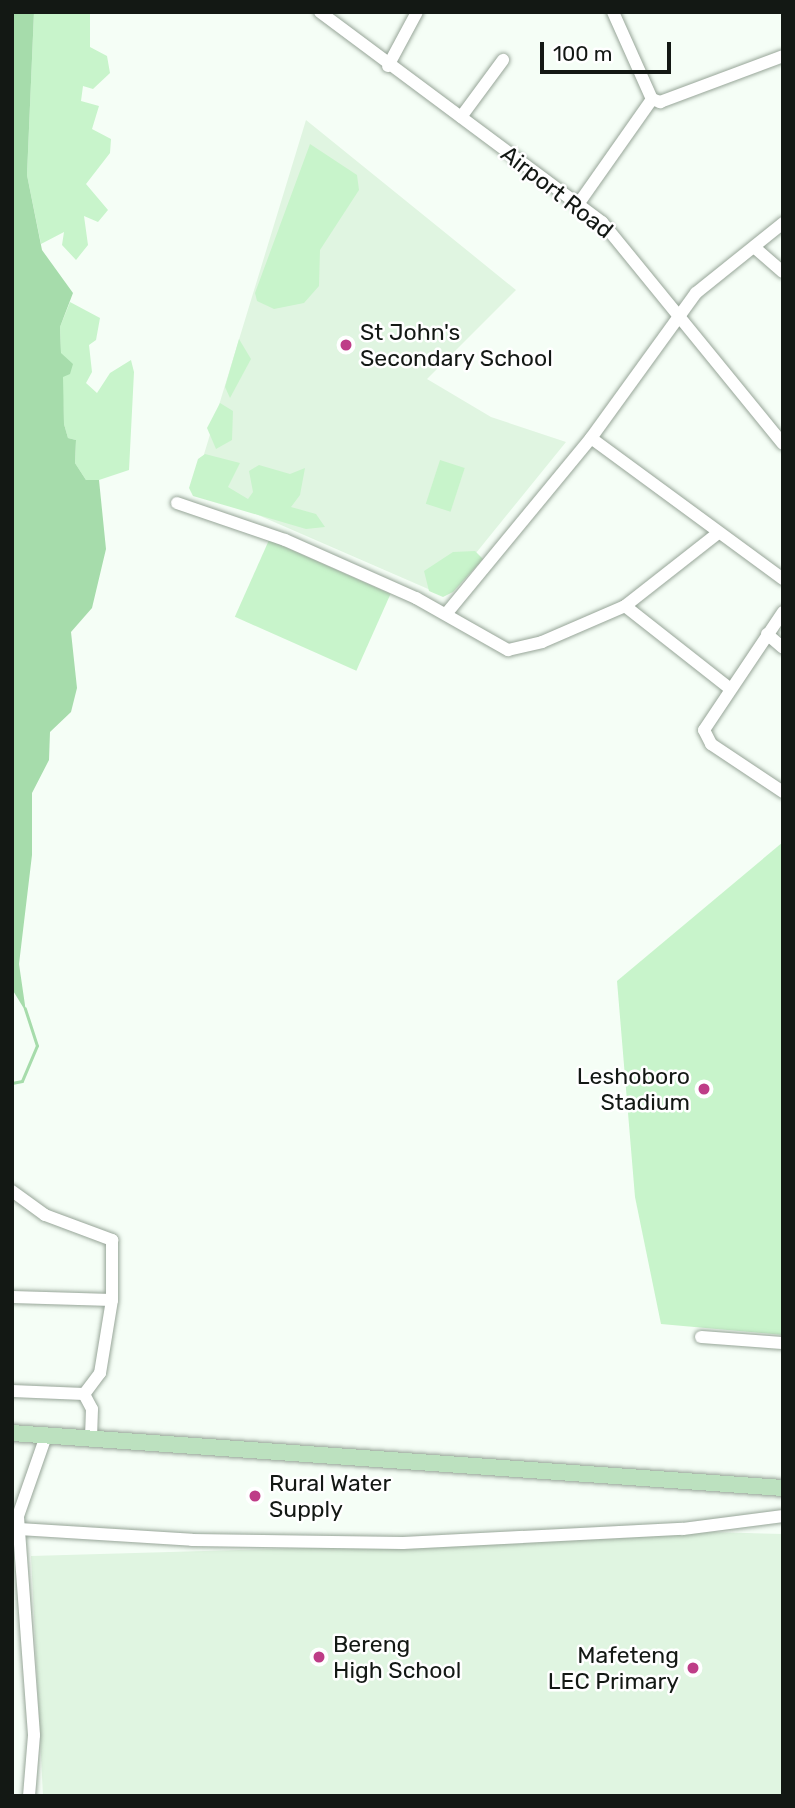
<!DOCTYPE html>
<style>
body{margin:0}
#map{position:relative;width:795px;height:1808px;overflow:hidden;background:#f5fef6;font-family:Rubik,sans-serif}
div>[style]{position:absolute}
.built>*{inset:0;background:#e0f5e1}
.green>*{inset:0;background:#c8f4cb;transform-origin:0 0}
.water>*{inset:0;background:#a6dcab}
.stream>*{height:2.5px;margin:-1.25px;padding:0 1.25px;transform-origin:1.25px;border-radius:1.25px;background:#a6dcab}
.roads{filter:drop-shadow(0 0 2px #97a598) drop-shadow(0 0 2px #97a598)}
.minor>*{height:12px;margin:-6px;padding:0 6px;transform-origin:6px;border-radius:6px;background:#fff}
.major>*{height:16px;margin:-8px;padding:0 8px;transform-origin:8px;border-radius:8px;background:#bce1bf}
.dots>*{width:19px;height:19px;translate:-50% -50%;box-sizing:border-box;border:4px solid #fff;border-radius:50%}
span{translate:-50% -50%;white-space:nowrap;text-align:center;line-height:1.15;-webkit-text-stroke:5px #fff;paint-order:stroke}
.street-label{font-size:23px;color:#131814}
.poi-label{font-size:23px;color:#131814}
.left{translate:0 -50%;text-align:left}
.right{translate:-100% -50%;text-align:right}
.frame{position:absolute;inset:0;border:14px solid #131814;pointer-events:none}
.scale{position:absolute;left:540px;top:42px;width:131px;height:32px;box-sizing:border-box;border:4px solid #131814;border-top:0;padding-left:9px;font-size:21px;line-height:24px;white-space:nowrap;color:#131814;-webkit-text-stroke:5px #fff;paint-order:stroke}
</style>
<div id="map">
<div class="built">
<i style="clip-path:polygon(306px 120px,516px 290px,427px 379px,491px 417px,566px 442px,442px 595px,194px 487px)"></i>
<i style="clip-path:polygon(711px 1532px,783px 1534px,783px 1796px,43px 1796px,31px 1556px,609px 1539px)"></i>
</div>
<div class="green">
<i style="clip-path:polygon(34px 12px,90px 12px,90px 47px,107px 56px,110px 73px,93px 89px,83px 86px,81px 101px,99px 106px,92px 129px,111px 139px,110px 153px,86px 184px,108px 210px,98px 222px,84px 216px,88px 245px,76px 260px,62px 245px,64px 232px,41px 244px,27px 175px)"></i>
<i style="clip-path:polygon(310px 144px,357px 175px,359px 190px,320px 250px,319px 286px,304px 303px,274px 309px,257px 301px,255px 293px)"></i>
<i style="clip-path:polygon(70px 302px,100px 318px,96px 340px,89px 345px,92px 372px,86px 383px,97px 393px,110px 373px,131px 360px,134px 372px,129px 470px,99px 480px,86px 480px,75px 463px,76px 440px,68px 438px,64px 424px,60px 327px)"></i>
<i style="clip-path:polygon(239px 339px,251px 359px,230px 398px,225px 387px)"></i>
<i style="clip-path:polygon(220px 403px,233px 411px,232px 440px,216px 449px,207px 428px)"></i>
<i style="clip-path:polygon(205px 454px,240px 463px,228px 487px,248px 499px,253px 492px,249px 471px,259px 465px,290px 474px,305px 468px,300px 495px,291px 507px,316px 514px,325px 527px,306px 529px,193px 496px,189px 488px,198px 459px)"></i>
<i style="left:440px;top:460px;width:26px;height:46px;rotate:18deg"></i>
<i style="left:269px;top:540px;width:133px;height:84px;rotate:24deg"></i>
<i style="clip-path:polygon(475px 551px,483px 559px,453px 592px,443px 597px,429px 591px,424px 571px,453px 552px)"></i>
<i style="clip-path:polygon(783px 842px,783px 1335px,661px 1324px,635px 1197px,617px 981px)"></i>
</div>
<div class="water">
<i style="clip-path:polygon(12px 12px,34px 12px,27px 175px,42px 250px,73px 293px,60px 327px,61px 353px,73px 364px,70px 374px,63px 377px,64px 424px,68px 438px,76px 440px,75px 463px,86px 480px,99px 480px,106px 549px,92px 608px,71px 632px,77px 688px,71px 712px,50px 732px,49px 760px,32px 793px,32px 855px,19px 964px,26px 1012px,12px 989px)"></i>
</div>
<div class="stream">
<i style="left:12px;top:1083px;width:10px;rotate:-11deg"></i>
<i style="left:22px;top:1081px;width:38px;rotate:-67deg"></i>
<i style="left:37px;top:1046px;width:39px;rotate:-108deg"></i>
</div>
<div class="roads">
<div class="minor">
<i style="left:320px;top:12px;width:352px;rotate:36.7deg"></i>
<i style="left:602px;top:222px;width:286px;rotate:50.8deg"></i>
<i style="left:613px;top:12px;width:95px;rotate:65.9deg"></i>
<i style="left:652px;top:99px;width:9px;rotate:21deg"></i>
<i style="left:660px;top:102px;width:131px;rotate:-20.5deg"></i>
<i style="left:388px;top:66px;width:61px;rotate:-61.8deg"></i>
<i style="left:461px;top:117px;width:71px;rotate:-53.6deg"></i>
<i style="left:579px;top:203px;width:127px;rotate:-54.9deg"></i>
<i style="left:754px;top:247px;width:38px;rotate:41deg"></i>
<i style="left:591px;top:438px;width:238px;rotate:36.3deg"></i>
<i style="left:177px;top:503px;width:114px;rotate:18.9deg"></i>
<i style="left:285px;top:540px;width:143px;rotate:23.9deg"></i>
<i style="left:416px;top:598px;width:106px;rotate:29.5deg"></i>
<i style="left:508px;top:650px;width:35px;rotate:-13deg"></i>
<i style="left:542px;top:642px;width:90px;rotate:-23.4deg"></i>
<i style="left:625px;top:606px;width:131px;rotate:38.2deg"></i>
<i style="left:625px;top:606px;width:118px;rotate:-38.1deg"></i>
<i style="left:783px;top:612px;width:142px;rotate:123.8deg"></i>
<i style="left:704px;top:730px;width:16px;rotate:63deg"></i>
<i style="left:711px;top:744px;width:87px;rotate:33.7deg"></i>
<i style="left:446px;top:614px;width:228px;rotate:-50.5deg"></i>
<i style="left:591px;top:438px;width:179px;rotate:-54.1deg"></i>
<i style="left:696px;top:293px;width:112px;rotate:-38.8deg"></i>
<i style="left:767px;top:634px;width:21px;rotate:41deg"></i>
<i style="left:12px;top:1191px;width:41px;rotate:36deg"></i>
<i style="left:45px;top:1215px;width:72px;rotate:20.5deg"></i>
<i style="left:112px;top:1240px;width:60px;rotate:90deg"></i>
<i style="left:112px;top:1300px;width:74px;rotate:99.3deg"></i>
<i style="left:100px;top:1373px;width:26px;rotate:127deg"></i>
<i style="left:12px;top:1297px;width:100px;rotate:1.7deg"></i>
<i style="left:701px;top:1337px;width:82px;rotate:4.2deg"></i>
<i style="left:12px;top:1391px;width:72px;rotate:2.4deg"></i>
<i style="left:84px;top:1394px;width:17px;rotate:62deg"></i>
<i style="left:92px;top:1409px;width:28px;rotate:92deg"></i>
<i style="left:19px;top:1529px;width:173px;rotate:3.6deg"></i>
<i style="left:192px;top:1540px;width:211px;rotate:0.8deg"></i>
<i style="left:403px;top:1543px;width:280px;rotate:-2.9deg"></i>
<i style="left:683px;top:1529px;width:101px;rotate:-7.4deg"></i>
<i style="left:29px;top:1796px;width:61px;rotate:-85.3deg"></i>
<i style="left:34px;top:1735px;width:220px;rotate:-94.2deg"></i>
<i style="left:18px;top:1516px;width:85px;rotate:-70.7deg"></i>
</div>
<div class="major">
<i style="left:12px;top:1433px;width:773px;rotate:4.08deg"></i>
</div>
</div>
<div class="dots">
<i style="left:346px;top:345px;background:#be3d87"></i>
<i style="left:704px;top:1089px;background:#be3d87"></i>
<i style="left:255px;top:1496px;background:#be3d87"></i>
<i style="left:319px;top:1657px;background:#be3d87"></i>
<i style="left:693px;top:1668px;background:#be3d87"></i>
</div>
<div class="street-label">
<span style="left:557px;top:192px;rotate:38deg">Airport Road</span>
</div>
<div class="poi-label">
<span class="left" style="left:360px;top:345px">St John's<br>Secondary School</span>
<span class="right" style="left:690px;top:1089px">Leshoboro<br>Stadium</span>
<span class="left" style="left:269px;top:1496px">Rural Water<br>Supply</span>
<span class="left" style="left:333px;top:1657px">Bereng<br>High School</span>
<span class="right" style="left:679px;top:1668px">Mafeteng<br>LEC Primary</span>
</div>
<div class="frame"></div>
<div class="scale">100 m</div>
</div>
